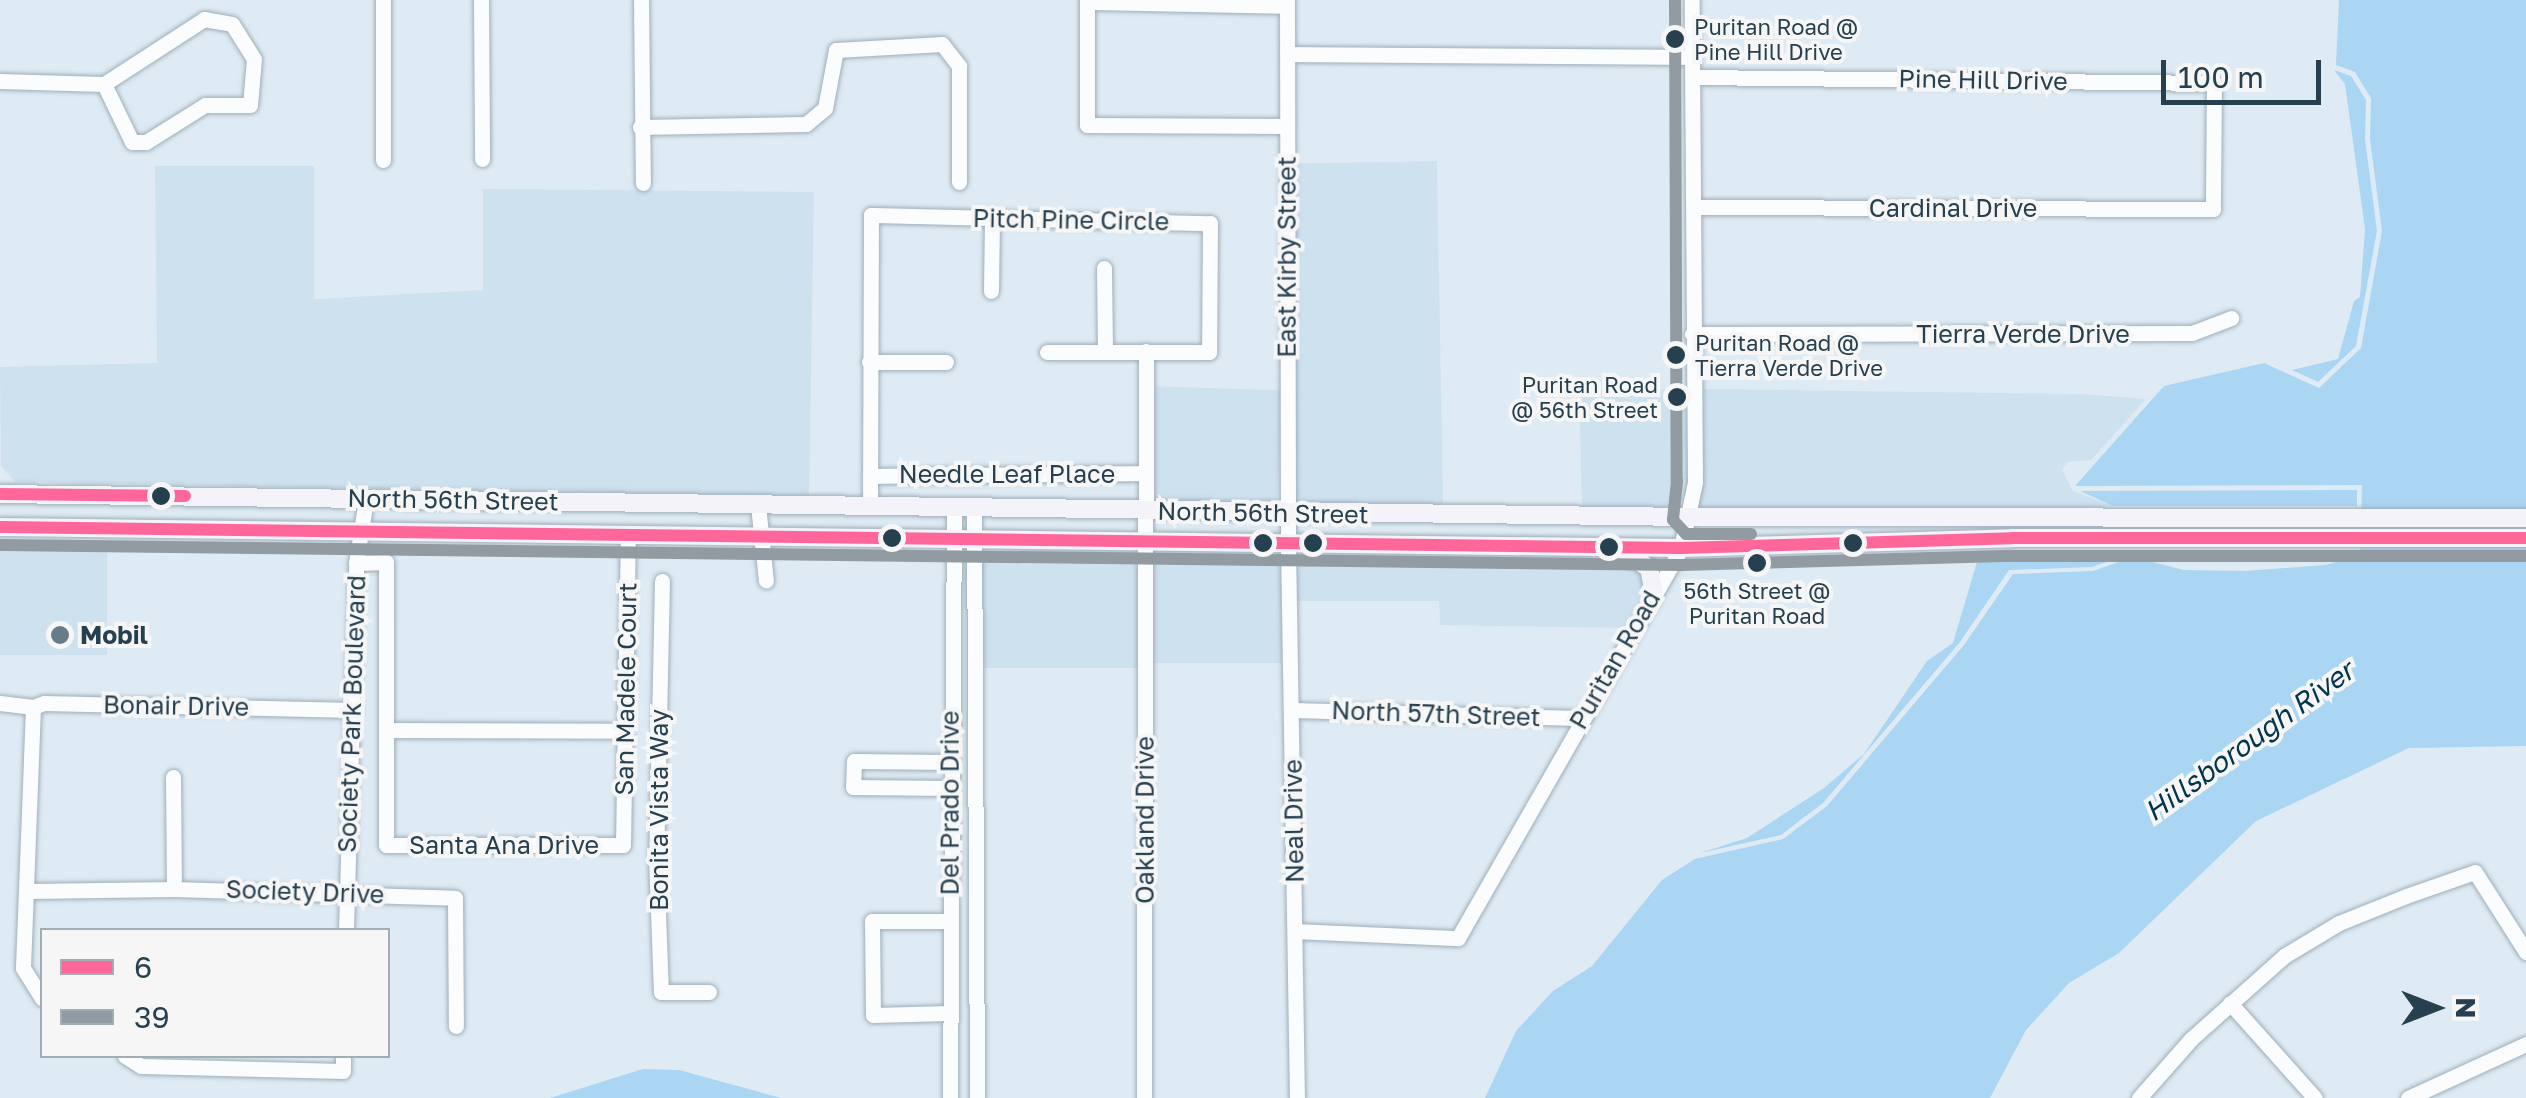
<!DOCTYPE html>
<style>
body{margin:0}
#map{position:relative;width:2526px;height:1098px;overflow:hidden;background:#dfebf4;font-family:"Golos Text",sans-serif}
div>[style]{position:absolute}
.built>*{inset:0;background:#cee1ef;transform-origin:0 0}
.water>*{inset:0;background:#aad5f3}
.roads{filter:drop-shadow(0 0 2px #9eaeb9) drop-shadow(0 0 2px #9eaeb9)}
.minor>*{height:15px;margin:-7.5px;padding:0 7.5px;transform-origin:7.5px;border-radius:7.5px;background:#fafcfd}
.major>*{height:18px;margin:-9px;padding:0 9px;transform-origin:9px;border-radius:9px;background:#f3f3f9}
.bus-1>*{height:12px;margin:-6px;padding:0 6px;transform-origin:6px;border-radius:6px;background:#f69}
.bus-2>*{height:12px;margin:-6px;padding:0 6px;transform-origin:6px;border-radius:6px;background:#929ba1}
.dots>*{width:28px;height:28px;translate:-50% -50%;box-sizing:border-box;border:5px solid #f6f6f6;border-radius:50%}
span{translate:-50% -50%;white-space:nowrap;text-align:center;line-height:1.15;-webkit-text-stroke:8px #f6f6f6;paint-order:stroke}
.bus-label{font-size:22px;color:#274050}
.left{translate:0 -50%;text-align:left}
.right{translate:-100% -50%;text-align:right}
.street-label{font-size:25px;color:#274050}
.poi-label{font-size:25px;color:#274050;font-weight:700}
.water-label{font-size:28px;color:#04354e;font-style:italic}
.legend{position:absolute;left:40px;top:928px;width:350px;height:130px;box-sizing:border-box;background:#f6f6f6;border:2px solid #a3adb4;margin:0;padding:12px 18px;list-style:none;font-size:30px;color:#274050}
.legend li{display:flex;align-items:center;gap:20px;height:50px}
.legend b{width:50px;border:2px solid #a3adb4}
.north{position:absolute;left:2386px;top:958px;width:100px;height:100px;-webkit-text-stroke:8px #f6f6f6;paint-order:stroke;rotate:90deg;font-size:28px;font-weight:700;line-height:40px;text-align:center;color:#274050}
.north::after{content:'';display:block;margin:auto;width:35px;height:45px;background:#274050;clip-path:polygon(50% 0,100% 100%,50% 72%,0 100%)}
.scale{position:absolute;left:2161px;top:60px;width:160px;height:45px;box-sizing:border-box;border:5px solid #274050;border-top:0;padding-left:12px;font-size:30px;line-height:35px;white-space:nowrap;color:#274050;-webkit-text-stroke:8px #f6f6f6;paint-order:stroke}
</style>
<div id="map">
<div class="built">
<i style="left:1437px;top:161px;width:344px;height:148px;rotate:89deg"></i>
<i style="clip-path:polygon(155px 166px,314px 166px,314px 299px,483px 290px,483px 189px,814px 192px,809px 496px,15px 482px,1px 466px,0 367px,157px 363px)"></i>
<i style="left:1152px;top:386px;width:129px;height:115px;rotate:2deg"></i>
<i style="clip-path:polygon(1579px 389px,1686px 389px,1688px 482px,1684px 509px,1582px 507px)"></i>
<i style="clip-path:polygon(1699px 389px,2081px 394px,2146px 399px,2091px 460px,2068px 462px,2062px 470px,2073px 491px,2113px 506px,2044px 511px,1697px 509px)"></i>
<i style="left:0;top:543px;width:107px;height:112px"></i>
<i style="left:981px;top:549px;width:158px;height:119px"></i>
<i style="left:1151px;top:550px;width:131px;height:113px"></i>
<i style="clip-path:polygon(1294px 551px,1618px 553px,1643px 571px,1648px 587px,1627px 628px,1440px 625px,1439px 601px,1295px 601px)"></i>
</div>
<div class="water">
<i style="clip-path:polygon(2339px 0,2526px 0,2526px 746px,2409px 748px,2256px 821px,2119px 953px,2069px 983px,2026px 1030px,1990px 1098px,1485px 1098px,1516px 1031px,1553px 991px,1592px 966px,1662px 880px,1695px 859px,1783px 839px,1827px 806px,1964px 645px,2013px 574px,2093px 571px,2133px 557px,2184px 570px,2244px 571px,2325px 565px,2360px 556px,2362px 485px,2075px 486px,2164px 386px,2264px 363px,2319px 388px,2361px 348px,2382px 231px,2370px 139px,2371px 98px,2355px 72px,2336px 65px)"></i>
<i style="clip-path:polygon(2334px 70px,2351px 76px,2366px 100px,2365px 139px,2377px 231px,2356px 346px,2318px 382px,2292px 370px,2338px 359px,2354px 301px,2360px 297px,2365px 229px,2345px 84px)"></i>
<i style="clip-path:polygon(2357px 490px,2357px 510px,2356px 506px,2113px 506px,2080px 491px)"></i>
<i style="clip-path:polygon(1979px 555px,2126px 555px,2092px 567px,2009px 570px,1960px 642px,1823px 803px,1781px 835px,1700px 853px,1747px 838px,1824px 788px,1864px 754px,1927px 661px,1953px 643px)"></i>
<i style="clip-path:polygon(643px 1069px,679px 1070px,781px 1098px,550px 1098px)"></i>
</div>
<div class="roads">
<div class="minor">
<i style="left:481px;top:0;width:159px;rotate:89.6deg"></i>
<i style="left:641px;top:0;width:183px;rotate:89.4deg"></i>
<i style="left:1087px;top:0;width:125px;rotate:90deg"></i>
<i style="left:1087px;top:125px;width:199px;rotate:0.3deg"></i>
<i style="left:1287px;top:0;width:545px;rotate:89.89deg"></i>
<i style="left:1288px;top:545px;width:553px;rotate:89.07deg"></i>
<i style="left:1087px;top:2px;width:200px;rotate:1.1deg"></i>
<i style="left:1287px;top:54px;width:405px;rotate:0.4deg"></i>
<i style="left:1693px;top:77px;width:521px;rotate:0.66deg"></i>
<i style="left:2214px;top:83px;width:126px;rotate:90.5deg"></i>
<i style="left:2213px;top:209px;width:520px;rotate:-179.78deg"></i>
<i style="left:0;top:81px;width:104px;rotate:1.7deg"></i>
<i style="left:104px;top:84px;width:119px;rotate:-33deg"></i>
<i style="left:204px;top:19px;width:28px;rotate:10deg"></i>
<i style="left:232px;top:24px;width:41px;rotate:57.8deg"></i>
<i style="left:254px;top:59px;width:46px;rotate:95deg"></i>
<i style="left:250px;top:105px;width:45px;rotate:180deg"></i>
<i style="left:205px;top:105px;width:70px;rotate:147.9deg"></i>
<i style="left:146px;top:142px;width:14px;rotate:180deg"></i>
<i style="left:132px;top:142px;width:64px;rotate:-115.8deg"></i>
<i style="left:640px;top:127px;width:166px;rotate:-1deg"></i>
<i style="left:806px;top:124px;width:25px;rotate:-40deg"></i>
<i style="left:825px;top:108px;width:59px;rotate:-79.3deg"></i>
<i style="left:836px;top:50px;width:106px;rotate:-3.2deg"></i>
<i style="left:942px;top:44px;width:28px;rotate:52deg"></i>
<i style="left:959px;top:66px;width:116px;rotate:90deg"></i>
<i style="left:383px;top:160px;width:160px;rotate:-90deg"></i>
<i style="left:1104px;top:268px;width:83px;rotate:89.3deg"></i>
<i style="left:991px;top:291px;width:75px;rotate:-89.2deg"></i>
<i style="left:1692px;top:334px;width:500px;rotate:-0.11deg"></i>
<i style="left:2192px;top:333px;width:42px;rotate:-21deg"></i>
<i style="left:869px;top:362px;width:77px"></i>
<i style="left:870px;top:476px;width:275px;rotate:-0.6deg"></i>
<i style="left:758px;top:505px;width:76px;rotate:84deg"></i>
<i style="left:870px;top:506px;width:291px;rotate:-89.8deg"></i>
<i style="left:871px;top:215px;width:339px;rotate:1.4deg"></i>
<i style="left:1210px;top:223px;width:129px;rotate:90.4deg"></i>
<i style="left:1209px;top:352px;width:162px;rotate:180deg"></i>
<i style="left:974px;top:508px;width:590px;rotate:89.71deg"></i>
<i style="left:356px;top:563px;width:30px;rotate:-2deg"></i>
<i style="left:386px;top:562px;width:283px;rotate:90deg"></i>
<i style="left:386px;top:845px;width:237px"></i>
<i style="left:623px;top:845px;width:312px;rotate:-89.1deg"></i>
<i style="left:662px;top:581px;width:276px;rotate:91.2deg"></i>
<i style="left:656px;top:857px;width:135px;rotate:87.9deg"></i>
<i style="left:661px;top:992px;width:48px"></i>
<i style="left:0;top:703px;width:33px;rotate:7deg"></i>
<i style="left:33px;top:707px;width:12px;rotate:-20deg"></i>
<i style="left:44px;top:703px;width:310px;rotate:1.3deg"></i>
<i style="left:33px;top:707px;width:261px;rotate:92.2deg"></i>
<i style="left:23px;top:968px;width:36px;rotate:58deg"></i>
<i style="left:1292px;top:710px;width:288px;rotate:1.6deg"></i>
<i style="left:387px;top:730px;width:239px;rotate:0.2deg"></i>
<i style="left:951px;top:762px;width:97px;rotate:-179.4deg"></i>
<i style="left:854px;top:761px;width:26px;rotate:92deg"></i>
<i style="left:853px;top:787px;width:98px;rotate:0.6deg"></i>
<i style="left:173px;top:777px;width:112px;rotate:89.5deg"></i>
<i style="left:28px;top:891px;width:146px;rotate:-0.8deg"></i>
<i style="left:174px;top:889px;width:281px;rotate:1.8deg"></i>
<i style="left:455px;top:898px;width:128px;rotate:89.6deg"></i>
<i style="left:346px;top:930px;width:367px;rotate:-88.4deg"></i>
<i style="left:356px;top:563px;width:65px;rotate:-81.1deg"></i>
<i style="left:1296px;top:931px;width:162px;rotate:2.5deg"></i>
<i style="left:1458px;top:938px;width:449px;rotate:-60.2deg"></i>
<i style="left:1681px;top:548px;width:67px;rotate:-78deg"></i>
<i style="left:1695px;top:482px;width:482px;rotate:-90.4deg"></i>
<i style="left:2230px;top:1003px;width:127px;rotate:48.2deg"></i>
<i style="left:949px;top:1013px;width:76px;rotate:178.5deg"></i>
<i style="left:873px;top:1015px;width:94px;rotate:-90.6deg"></i>
<i style="left:872px;top:921px;width:78px"></i>
<i style="left:125px;top:1056px;width:19px;rotate:32deg"></i>
<i style="left:141px;top:1066px;width:202px;rotate:1.4deg"></i>
<i style="left:343px;top:1071px;width:15px;rotate:-90deg"></i>
<i style="left:950px;top:1098px;width:590px;rotate:-89.61deg"></i>
<i style="left:1144px;top:1098px;width:747px;rotate:-89.85deg"></i>
<i style="left:2139px;top:1098px;width:79px;rotate:-48.6deg"></i>
<i style="left:2191px;top:1039px;width:125px;rotate:-41.7deg"></i>
<i style="left:2284px;top:956px;width:64px;rotate:-31deg"></i>
<i style="left:2339px;top:923px;width:72px;rotate:-21.9deg"></i>
<i style="left:2406px;top:896px;width:73px;rotate:-19.2deg"></i>
<i style="left:2475px;top:872px;width:95px;rotate:57.5deg"></i>
<i style="left:2408px;top:1098px;width:130px;rotate:-24.6deg"></i>
</div>
<div class="major">
<i style="left:0;top:494px;width:1690px;rotate:0.78deg"></i>
<i style="left:1690px;top:517px;width:836px;rotate:0.07deg"></i>
<i style="left:0;top:527px;width:1681px;rotate:0.72deg"></i>
<i style="left:1681px;top:548px;width:331px;rotate:-1.7deg"></i>
<i style="left:2012px;top:538px;width:514px"></i>
<i style="left:1620px;top:548px;width:35px;rotate:35deg"></i>
<i style="left:1649px;top:568px;width:25px;rotate:79deg"></i>
</div>
</div>
<div class="bus-1">
<i style="left:0;top:494px;width:185px;rotate:0.6deg"></i>
<i style="left:0;top:527px;width:1681px;rotate:0.72deg"></i>
<i style="left:1681px;top:548px;width:331px;rotate:-1.7deg"></i>
<i style="left:2012px;top:538px;width:514px"></i>
</div>
<div class="bus-2">
<i style="left:1675px;top:0;width:481px;rotate:89.8deg"></i>
<i style="left:1677px;top:481px;width:39px;rotate:96deg"></i>
<i style="left:1673px;top:520px;width:19px;rotate:47deg"></i>
<i style="left:1686px;top:534px;width:65px"></i>
<i style="left:0;top:545px;width:1681px;rotate:0.68deg"></i>
<i style="left:1681px;top:565px;width:331px;rotate:-1.6deg"></i>
<i style="left:2012px;top:556px;width:514px"></i>
</div>
<div class="dots">
<i style="left:1675px;top:39px;background:#274050"></i>
<i style="left:1676px;top:355px;background:#274050"></i>
<i style="left:1677px;top:397px;background:#274050"></i>
<i style="left:161px;top:496px;background:#274050"></i>
<i style="left:892px;top:538px;background:#274050"></i>
<i style="left:1263px;top:543px;background:#274050"></i>
<i style="left:1313px;top:543px;background:#274050"></i>
<i style="left:1853px;top:543px;background:#274050"></i>
<i style="left:1609px;top:547px;background:#274050"></i>
<i style="left:1757px;top:563px;background:#274050"></i>
<i style="left:60px;top:635px;background:#677c89"></i>
</div>
<div class="bus-label">
<span class="left" style="left:1694px;top:39px">Puritan Road @<br>Pine Hill Drive</span>
<span class="left" style="left:1695px;top:355px">Puritan Road @<br>Tierra Verde Drive</span>
<span class="right" style="left:1658px;top:397px">Puritan Road<br>@ 56th Street</span>
<span style="left:1757px;top:603px">56th Street @<br>Puritan Road</span>
</div>
<div class="street-label">
<span style="left:1983px;top:80px;rotate:1deg">Pine Hill Drive</span>
<span style="left:1953px;top:208px">Cardinal Drive</span>
<span style="left:1071px;top:220px;rotate:1deg">Pitch Pine Circle</span>
<span style="left:1287px;top:257px;rotate:-90deg">East Kirby Street</span>
<span style="left:2023px;top:334px">Tierra Verde Drive</span>
<span style="left:1007px;top:474px">Needle Leaf Place</span>
<span style="left:453px;top:500px;rotate:1deg">North 56th Street</span>
<span style="left:1263px;top:513px;rotate:1deg">North 56th Street</span>
<span style="left:1615px;top:660px;rotate:-60deg">Puritan Road</span>
<span style="left:626px;top:689px;rotate:-89deg">San Madele Court</span>
<span style="left:176px;top:706px;rotate:1deg">Bonair Drive</span>
<span style="left:352px;top:714px;rotate:-88deg">Society Park Boulevard</span>
<span style="left:1436px;top:714px;rotate:2deg">North 57th Street</span>
<span style="left:950px;top:803px;rotate:-90deg">Del Prado Drive</span>
<span style="left:659px;top:810px;rotate:-90deg">Bonita Vista Way</span>
<span style="left:1145px;top:820px;rotate:-90deg">Oakland Drive</span>
<span style="left:1294px;top:821px;rotate:-91deg">Neal Drive</span>
<span style="left:504px;top:845px">Santa Ana Drive</span>
<span style="left:305px;top:892px;rotate:2deg">Society Drive</span>
</div>
<div class="poi-label">
<span class="left" style="left:80px;top:635px">Mobil</span>
</div>
<div class="water-label">
<span style="left:2249px;top:741px;rotate:-36deg">Hillsborough River</span>
</div>
<ul class="legend">
<li><b style="height:12px;background:#f69"></b>6</li>
<li><b style="height:12px;background:#929ba1"></b>39</li>
</ul>
<div class="north">N</div>
<div class="scale">100 m</div>
</div>
